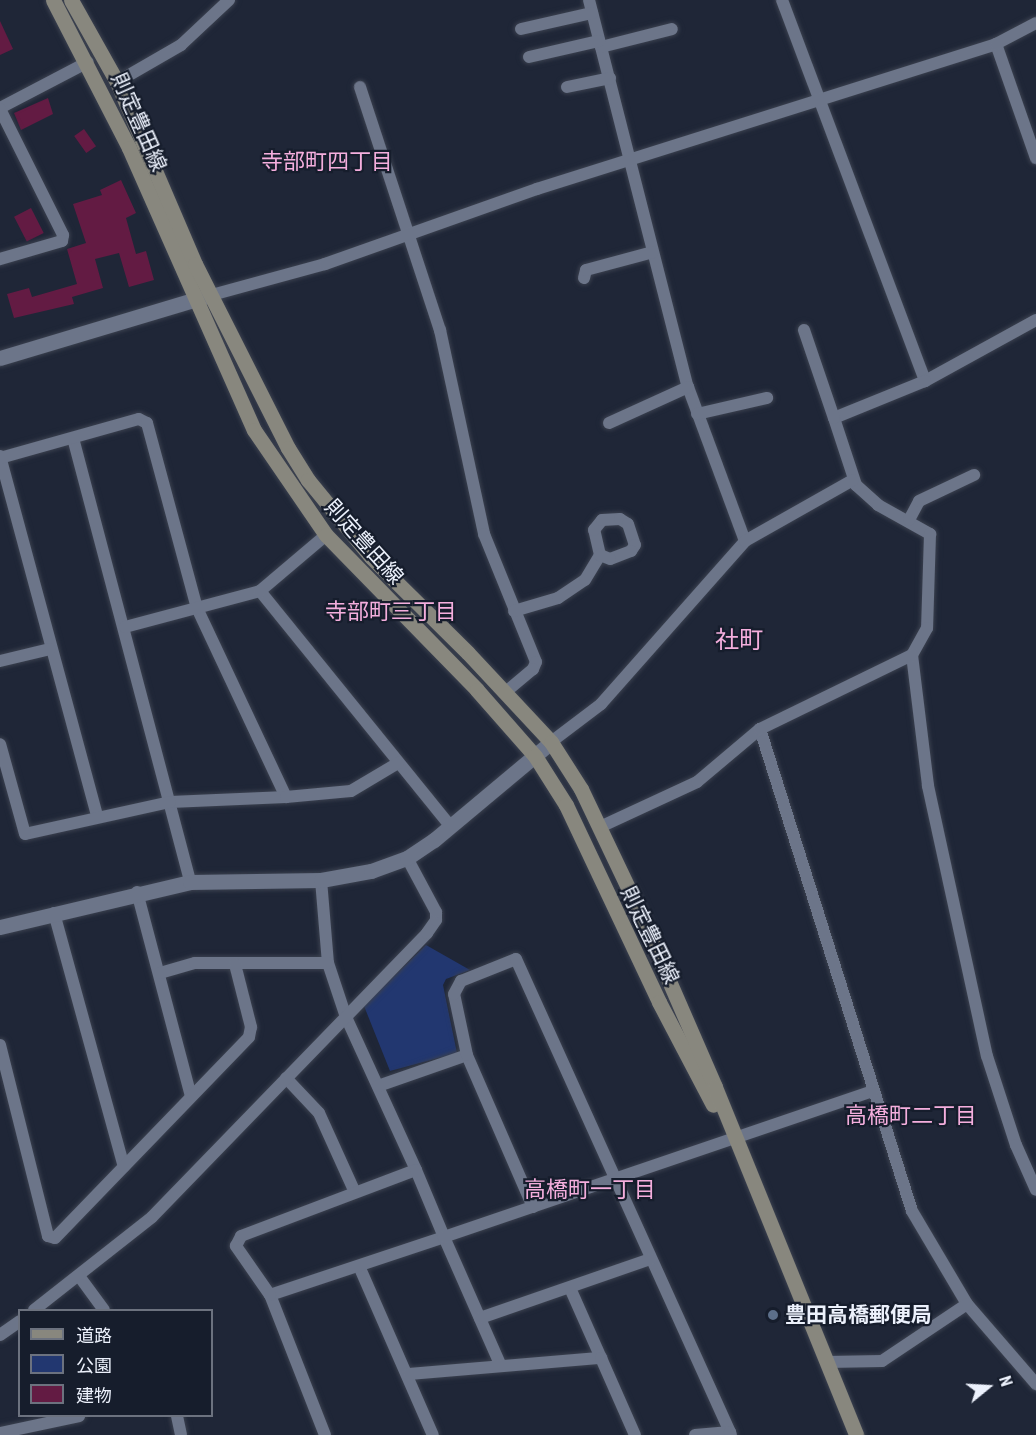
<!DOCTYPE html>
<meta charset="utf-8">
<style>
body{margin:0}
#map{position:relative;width:1036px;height:1435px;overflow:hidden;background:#1f2637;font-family:"Roboto Condensed","Noto Sans JP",sans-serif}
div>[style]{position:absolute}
.green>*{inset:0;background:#223770}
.building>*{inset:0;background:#631b43;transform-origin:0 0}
.roads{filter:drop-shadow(0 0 2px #3b414f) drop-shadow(0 0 2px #3b414f)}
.minor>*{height:12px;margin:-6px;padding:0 6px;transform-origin:6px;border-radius:6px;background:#6c7589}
.tertiary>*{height:15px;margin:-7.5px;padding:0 7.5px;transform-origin:7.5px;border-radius:7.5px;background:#6c7589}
.secondary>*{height:15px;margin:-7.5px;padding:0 7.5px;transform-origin:7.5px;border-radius:7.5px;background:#88877e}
.dots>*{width:16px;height:16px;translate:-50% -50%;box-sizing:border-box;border:3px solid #161d2c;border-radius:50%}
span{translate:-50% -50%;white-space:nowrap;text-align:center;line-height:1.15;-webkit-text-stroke:4.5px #161d2c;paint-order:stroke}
.street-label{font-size:21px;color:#ecf1fc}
.poi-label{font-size:21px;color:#ecf1fc;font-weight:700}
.left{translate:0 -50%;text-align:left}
.neighbourhood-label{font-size:22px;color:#f4aedd}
.quarter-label{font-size:24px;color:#f4aedd}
.legend{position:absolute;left:18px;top:1309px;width:195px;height:108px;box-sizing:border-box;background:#161d2c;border:2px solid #6c727f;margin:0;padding:8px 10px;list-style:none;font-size:18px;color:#ecf1fc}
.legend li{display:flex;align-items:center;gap:12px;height:30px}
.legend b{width:30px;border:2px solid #6c727f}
.north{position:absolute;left:958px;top:1357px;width:60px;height:60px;-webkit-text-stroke:4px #161d2c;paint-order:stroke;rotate:72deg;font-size:16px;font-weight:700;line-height:24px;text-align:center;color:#ecf1fc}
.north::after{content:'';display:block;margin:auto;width:21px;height:27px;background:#ecf1fc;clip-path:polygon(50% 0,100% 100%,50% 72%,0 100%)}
</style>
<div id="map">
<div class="green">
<i style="clip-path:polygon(426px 945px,470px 970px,446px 979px,443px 985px,457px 1053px,390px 1071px,364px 1006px)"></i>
</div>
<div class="building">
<i style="clip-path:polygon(0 21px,13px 49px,0 55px)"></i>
<i style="clip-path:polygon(48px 98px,53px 114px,21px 130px,14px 113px)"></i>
<i style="left:84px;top:129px;width:21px;height:12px;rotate:55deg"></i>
<i style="clip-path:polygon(121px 180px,136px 213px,126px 218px,136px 254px,146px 251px,154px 280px,129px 287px,119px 253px,95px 259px,103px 288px,72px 297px,74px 304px,14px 318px,7px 294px,29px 288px,32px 297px,77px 284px,67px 249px,86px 243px,73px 204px,102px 195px,100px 190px)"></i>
<i style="left:31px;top:208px;width:28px;height:19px;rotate:63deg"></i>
</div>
<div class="roads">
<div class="minor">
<i style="left:589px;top:0;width:399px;rotate:75.7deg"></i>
<i style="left:688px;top:387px;width:164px;rotate:69.7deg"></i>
<i style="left:782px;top:0;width:407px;rotate:69.4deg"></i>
<i style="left:521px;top:29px;width:73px;rotate:-12.7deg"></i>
<i style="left:996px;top:44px;width:121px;rotate:70.7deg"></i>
<i style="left:601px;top:47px;width:73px;rotate:-14.2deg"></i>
<i style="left:529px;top:57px;width:72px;rotate:-12.9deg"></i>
<i style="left:117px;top:82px;width:74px;rotate:-30deg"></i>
<i style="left:181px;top:45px;width:66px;rotate:-43.2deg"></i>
<i style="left:360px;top:87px;width:256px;rotate:71.8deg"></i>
<i style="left:440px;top:330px;width:209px;rotate:77.8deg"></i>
<i style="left:484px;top:534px;width:138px;rotate:67.9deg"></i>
<i style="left:536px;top:662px;width:8px;rotate:113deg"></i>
<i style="left:533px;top:669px;width:35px;rotate:140deg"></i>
<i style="left:567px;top:87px;width:44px;rotate:-11.8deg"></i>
<i style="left:0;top:108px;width:99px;rotate:-27.6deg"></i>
<i style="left:0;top:109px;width:141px;rotate:63.4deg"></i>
<i style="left:63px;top:235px;width:6px;rotate:99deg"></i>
<i style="left:62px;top:241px;width:65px;rotate:163.8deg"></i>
<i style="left:584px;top:278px;width:8px;rotate:-76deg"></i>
<i style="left:586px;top:270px;width:69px;rotate:-15deg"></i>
<i style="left:212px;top:295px;width:117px;rotate:-15.3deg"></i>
<i style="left:325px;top:264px;width:225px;rotate:-19.5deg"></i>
<i style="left:537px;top:189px;width:481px;rotate:-17.5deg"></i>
<i style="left:996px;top:44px;width:45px;rotate:-27.7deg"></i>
<i style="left:1036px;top:320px;width:127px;rotate:151.2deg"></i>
<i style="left:925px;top:381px;width:98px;rotate:157.9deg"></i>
<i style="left:834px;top:418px;width:71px;rotate:71.8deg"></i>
<i style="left:856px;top:485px;width:30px;rotate:42deg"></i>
<i style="left:878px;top:505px;width:60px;rotate:29.1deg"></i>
<i style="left:930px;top:534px;width:94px;rotate:91.8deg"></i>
<i style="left:927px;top:628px;width:31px;rotate:119deg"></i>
<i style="left:912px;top:655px;width:132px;rotate:83deg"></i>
<i style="left:928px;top:786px;width:276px;rotate:77.7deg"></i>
<i style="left:987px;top:1056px;width:94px;rotate:72deg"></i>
<i style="left:1016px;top:1145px;width:49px;rotate:66deg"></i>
<i style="left:804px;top:330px;width:93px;rotate:71.2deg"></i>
<i style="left:697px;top:414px;width:72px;rotate:-12.9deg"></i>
<i style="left:609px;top:423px;width:87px;rotate:-24.5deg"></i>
<i style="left:73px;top:438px;width:459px;rotate:75.2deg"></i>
<i style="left:0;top:456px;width:372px;rotate:74.9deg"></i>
<i style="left:0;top:458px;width:144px;rotate:-15.7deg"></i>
<i style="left:139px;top:419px;width:9px;rotate:27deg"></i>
<i style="left:147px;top:423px;width:192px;rotate:74.9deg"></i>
<i style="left:197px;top:608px;width:209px;rotate:64.8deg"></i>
<i style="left:286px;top:797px;width:116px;rotate:177.5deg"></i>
<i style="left:170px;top:802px;width:148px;rotate:167.6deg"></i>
<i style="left:25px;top:834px;width:93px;rotate:-105.5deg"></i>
<i style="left:909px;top:520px;width:21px;rotate:-62deg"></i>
<i style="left:919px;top:501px;width:61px;rotate:-25.3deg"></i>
<i style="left:260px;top:591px;width:302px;rotate:51deg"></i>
<i style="left:514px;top:611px;width:46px;rotate:-16.5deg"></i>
<i style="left:558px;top:598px;width:32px;rotate:-34deg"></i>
<i style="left:585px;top:580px;width:29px;rotate:-59deg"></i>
<i style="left:600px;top:555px;width:26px;rotate:-103deg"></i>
<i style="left:594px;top:530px;width:13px;rotate:-51deg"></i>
<i style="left:602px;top:520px;width:18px;rotate:-3deg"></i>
<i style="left:620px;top:519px;width:9px;rotate:32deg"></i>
<i style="left:628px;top:524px;width:22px;rotate:72deg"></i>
<i style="left:635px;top:545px;width:7px;rotate:124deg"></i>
<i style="left:631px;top:551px;width:22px;rotate:159deg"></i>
<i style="left:610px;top:559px;width:11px;rotate:-158deg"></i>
<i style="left:125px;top:627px;width:140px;rotate:-14.9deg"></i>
<i style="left:260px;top:591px;width:87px;rotate:-40.3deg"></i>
<i style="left:0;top:661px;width:51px;rotate:-13.5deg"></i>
<i style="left:760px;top:729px;width:505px;rotate:72.5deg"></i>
<i style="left:912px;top:1211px;width:108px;rotate:59.4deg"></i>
<i style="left:967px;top:1304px;width:106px;rotate:49.2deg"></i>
<i style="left:551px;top:742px;width:63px;rotate:-37.2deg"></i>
<i style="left:601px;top:704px;width:217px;rotate:-48.5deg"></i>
<i style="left:745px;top:541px;width:124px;rotate:-29.5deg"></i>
<i style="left:286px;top:797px;width:65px;rotate:-5.3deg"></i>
<i style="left:351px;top:791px;width:55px;rotate:-30.8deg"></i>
<i style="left:600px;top:827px;width:107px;rotate:-24.9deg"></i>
<i style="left:697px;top:782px;width:82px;rotate:-40.1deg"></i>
<i style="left:760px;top:729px;width:169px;rotate:-26deg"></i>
<i style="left:321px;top:880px;width:83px;rotate:85.2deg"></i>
<i style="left:328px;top:963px;width:57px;rotate:71.6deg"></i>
<i style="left:346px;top:1017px;width:168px;rotate:65.4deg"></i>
<i style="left:137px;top:892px;width:211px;rotate:75.2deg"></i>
<i style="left:54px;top:913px;width:263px;rotate:74.6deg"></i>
<i style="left:160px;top:973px;width:36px;rotate:-16deg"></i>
<i style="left:195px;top:963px;width:133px"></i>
<i style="left:0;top:1045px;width:197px;rotate:75.9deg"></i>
<i style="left:48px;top:1236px;width:7px;rotate:16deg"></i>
<i style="left:55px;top:1238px;width:279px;rotate:-46deg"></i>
<i style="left:249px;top:1037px;width:10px;rotate:-79deg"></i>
<i style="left:251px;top:1027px;width:65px;rotate:-104.3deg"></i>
<i style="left:286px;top:1078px;width:48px;rotate:46.7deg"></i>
<i style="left:319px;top:1113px;width:85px;rotate:65.6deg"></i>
<i style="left:378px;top:1086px;width:94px;rotate:-19.2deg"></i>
<i style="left:533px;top:1207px;width:166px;rotate:-113.5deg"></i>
<i style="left:467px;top:1055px;width:62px;rotate:-102deg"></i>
<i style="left:454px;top:994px;width:15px;rotate:-62deg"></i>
<i style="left:461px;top:981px;width:59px;rotate:-21.8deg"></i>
<i style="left:516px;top:959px;width:519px;rotate:65.66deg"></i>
<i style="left:359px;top:1266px;width:184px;rotate:66.4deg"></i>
<i style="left:79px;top:1276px;width:42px;rotate:53.7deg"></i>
<i style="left:570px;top:1288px;width:77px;rotate:66.1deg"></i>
<i style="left:270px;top:1295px;width:183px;rotate:-18.4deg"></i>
<i style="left:444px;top:1237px;width:141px;rotate:66.2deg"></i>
<i style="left:34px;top:1310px;width:150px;rotate:-38.2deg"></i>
<i style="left:152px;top:1217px;width:395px;rotate:-45.9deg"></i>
<i style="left:427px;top:933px;width:16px;rotate:-55deg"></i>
<i style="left:436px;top:920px;width:8px;rotate:-90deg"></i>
<i style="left:436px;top:912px;width:61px;rotate:-118.2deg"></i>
<i style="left:480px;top:1318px;width:180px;rotate:-19.1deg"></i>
<i style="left:0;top:1335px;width:24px;rotate:-35deg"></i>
<i style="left:827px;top:1362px;width:55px;rotate:-1deg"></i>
<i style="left:882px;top:1361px;width:102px;rotate:-33.8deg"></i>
<i style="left:409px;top:1374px;width:193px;rotate:-4.8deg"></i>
<i style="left:601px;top:1358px;width:84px;rotate:66.2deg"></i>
<i style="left:177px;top:1416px;width:19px;rotate:78deg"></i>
<i style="left:0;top:1433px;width:81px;rotate:-12.1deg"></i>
<i style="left:325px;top:1435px;width:150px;rotate:-111.4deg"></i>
<i style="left:270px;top:1295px;width:60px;rotate:-124.8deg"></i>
<i style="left:236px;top:1246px;width:11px;rotate:-63deg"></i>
<i style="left:241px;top:1236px;width:187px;rotate:-20.7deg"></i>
<i style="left:416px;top:1170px;width:73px;rotate:67.3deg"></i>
<i style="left:444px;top:1237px;width:452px;rotate:-18.8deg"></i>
<i style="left:695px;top:1435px;width:35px;rotate:-5deg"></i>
<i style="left:730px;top:1432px;width:3px;rotate:72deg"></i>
</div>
<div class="tertiary">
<i style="left:0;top:358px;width:216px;rotate:-16.7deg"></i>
<i style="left:0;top:927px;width:195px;rotate:-13.3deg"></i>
<i style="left:190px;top:882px;width:131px;rotate:-0.9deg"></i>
<i style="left:321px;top:880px;width:51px;rotate:-10.2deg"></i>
<i style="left:371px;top:871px;width:38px;rotate:-20deg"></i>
<i style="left:407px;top:858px;width:32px;rotate:-34deg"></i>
<i style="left:434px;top:840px;width:153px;rotate:-39.9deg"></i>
</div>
<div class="secondary">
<i style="left:53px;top:0;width:166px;rotate:62.8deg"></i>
<i style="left:129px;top:148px;width:308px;rotate:66.1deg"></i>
<i style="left:254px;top:430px;width:127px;rotate:55.6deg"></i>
<i style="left:326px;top:535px;width:216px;rotate:45.7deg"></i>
<i style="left:477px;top:690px;width:88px;rotate:48.7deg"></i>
<i style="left:535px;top:756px;width:58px;rotate:57.7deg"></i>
<i style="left:566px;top:805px;width:218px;rotate:64.7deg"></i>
<i style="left:659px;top:1002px;width:116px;rotate:62.3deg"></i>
<i style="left:71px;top:0;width:94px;rotate:60.7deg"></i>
<i style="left:117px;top:82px;width:198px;rotate:66.8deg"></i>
<i style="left:195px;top:264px;width:206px;rotate:63.2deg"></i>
<i style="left:288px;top:448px;width:38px;rotate:58deg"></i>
<i style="left:308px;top:480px;width:99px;rotate:50.7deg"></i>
<i style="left:371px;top:557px;width:136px;rotate:44.7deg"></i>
<i style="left:468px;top:653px;width:122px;rotate:47deg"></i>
<i style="left:551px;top:742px;width:56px;rotate:57.4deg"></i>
<i style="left:581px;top:789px;width:121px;rotate:64.5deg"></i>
<i style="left:633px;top:898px;width:206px;rotate:66.5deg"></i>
<i style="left:715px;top:1087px;width:375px;rotate:67.9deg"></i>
</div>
</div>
<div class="dots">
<i style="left:773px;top:1315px;background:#5c6f8a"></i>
</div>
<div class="street-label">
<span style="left:139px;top:122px;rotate:66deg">則定豊田線</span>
<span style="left:364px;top:542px;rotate:48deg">則定豊田線</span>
<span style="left:650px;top:935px;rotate:64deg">則定豊田線</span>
</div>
<div class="poi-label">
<span class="left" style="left:785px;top:1315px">豊田高橋郵便局</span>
</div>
<div class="neighbourhood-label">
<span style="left:327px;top:162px">寺部町四丁目</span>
<span style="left:391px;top:612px">寺部町三丁目</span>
<span style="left:911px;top:1116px">高橋町二丁目</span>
<span style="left:590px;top:1190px">高橋町一丁目</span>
</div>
<div class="quarter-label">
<span style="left:739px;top:641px">社町</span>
</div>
<ul class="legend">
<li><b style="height:8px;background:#88877e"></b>道路</li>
<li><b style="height:16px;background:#223770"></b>公園</li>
<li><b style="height:16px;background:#631b43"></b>建物</li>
</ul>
<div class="north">N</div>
</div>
